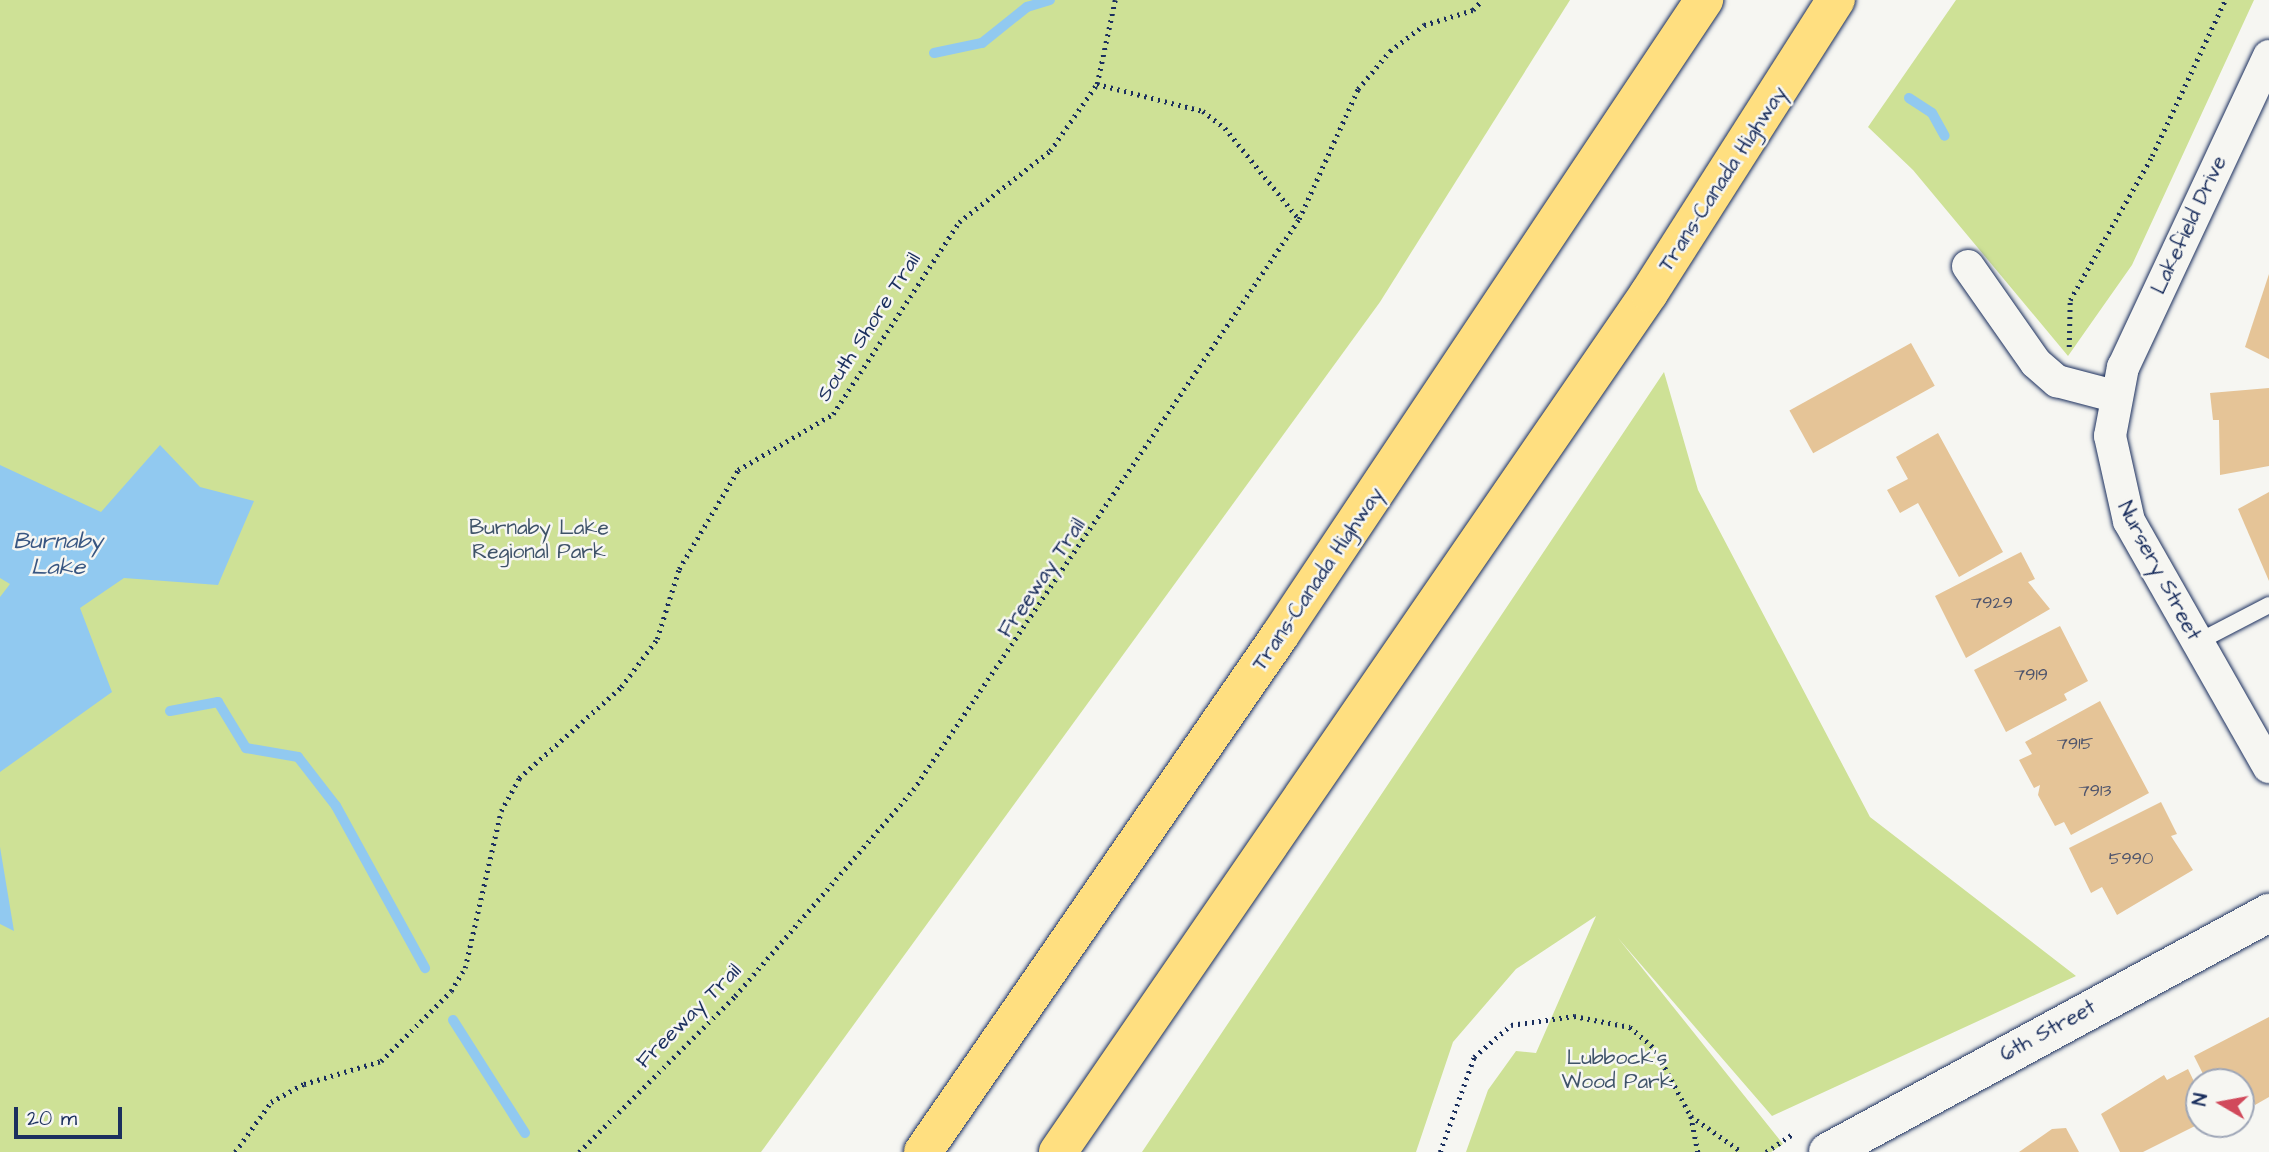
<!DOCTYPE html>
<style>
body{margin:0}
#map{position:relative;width:2269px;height:1152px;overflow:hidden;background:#f6f6f2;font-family:"Architects Daughter",sans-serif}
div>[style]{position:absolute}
.green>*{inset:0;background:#cee196}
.water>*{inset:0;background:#91c9f0}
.stream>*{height:10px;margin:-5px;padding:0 5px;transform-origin:5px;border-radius:5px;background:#91c9f0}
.building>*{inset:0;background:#e5c497;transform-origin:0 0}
.path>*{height:4.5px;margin-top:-2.25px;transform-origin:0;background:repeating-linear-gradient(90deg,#1b2f5e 0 2px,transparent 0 7px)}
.roads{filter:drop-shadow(0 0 2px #1b2f5e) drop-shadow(0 0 2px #1b2f5e)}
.lane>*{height:16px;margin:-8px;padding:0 8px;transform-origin:8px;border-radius:8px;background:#f6f6f2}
.street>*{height:32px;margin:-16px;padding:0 16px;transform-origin:16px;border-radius:16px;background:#f6f6f2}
.secondary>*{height:38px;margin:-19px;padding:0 19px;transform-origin:19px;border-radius:19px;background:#f6f6f2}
.highway>*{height:38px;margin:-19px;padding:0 19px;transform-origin:19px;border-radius:19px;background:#ffdf80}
span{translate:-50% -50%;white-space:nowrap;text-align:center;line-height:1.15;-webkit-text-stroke:5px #f6f6f2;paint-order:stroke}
.number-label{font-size:18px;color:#4e546c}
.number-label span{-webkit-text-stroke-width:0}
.street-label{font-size:21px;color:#1b2f5e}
.park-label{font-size:21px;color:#3f5369}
.water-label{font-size:23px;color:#385682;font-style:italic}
.north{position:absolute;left:2185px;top:1068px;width:70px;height:70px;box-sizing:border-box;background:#f6f6f2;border:2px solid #9ea6b7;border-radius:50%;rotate:280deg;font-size:19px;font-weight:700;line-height:28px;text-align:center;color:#1b2f5e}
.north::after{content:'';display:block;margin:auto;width:24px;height:32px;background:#d1495b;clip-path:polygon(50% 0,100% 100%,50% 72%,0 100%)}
.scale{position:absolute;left:14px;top:1107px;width:108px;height:32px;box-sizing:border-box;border:4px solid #1b2f5e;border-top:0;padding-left:9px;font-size:21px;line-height:24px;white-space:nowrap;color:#1b2f5e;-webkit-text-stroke:5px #f6f6f2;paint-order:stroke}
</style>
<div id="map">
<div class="green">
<i style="clip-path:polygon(0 0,1570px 0,1380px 302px,761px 1152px,0 1152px)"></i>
<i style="clip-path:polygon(1956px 0,2254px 0,2132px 265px,2068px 356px,1913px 170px,1868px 127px)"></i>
<i style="clip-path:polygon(1664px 372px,1698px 490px,1870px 817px,2076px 976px,1772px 1116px,1618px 938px,1783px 1144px,1771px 1152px,1466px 1152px,1488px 1090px,1516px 1051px,1536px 1053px,1596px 916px,1516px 969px,1453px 1042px,1416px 1152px,1142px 1152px)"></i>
</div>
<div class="water">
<i style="clip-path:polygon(160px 445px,200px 487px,254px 501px,218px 585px,124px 578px,80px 608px,112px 692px,0 772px,0 597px,10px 584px,0 578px,0 465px,101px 512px)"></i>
<i style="clip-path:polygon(0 847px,14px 931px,0 924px)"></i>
</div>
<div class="stream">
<i style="left:934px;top:53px;width:49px;rotate:-11.8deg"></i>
<i style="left:982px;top:43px;width:58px;rotate:-38.7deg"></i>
<i style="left:1027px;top:7px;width:24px;rotate:-17deg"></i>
<i style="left:1909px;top:98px;width:27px;rotate:33deg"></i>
<i style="left:1932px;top:113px;width:26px;rotate:61deg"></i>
<i style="left:170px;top:711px;width:49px;rotate:-10.6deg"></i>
<i style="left:218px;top:702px;width:54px;rotate:58.7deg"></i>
<i style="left:246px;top:748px;width:53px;rotate:9.8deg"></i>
<i style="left:298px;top:757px;width:62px;rotate:52.2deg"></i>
<i style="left:336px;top:806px;width:185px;rotate:61.2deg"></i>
<i style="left:453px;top:1020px;width:134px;rotate:57.5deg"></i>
</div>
<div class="building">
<i style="clip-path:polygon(2269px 274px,2269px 359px,2245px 347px)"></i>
<i style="left:1911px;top:343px;width:49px;height:139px;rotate:61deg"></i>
<i style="clip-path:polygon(2269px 388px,2269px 466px,2220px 475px,2219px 420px,2213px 420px,2210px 393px)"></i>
<i style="clip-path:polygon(1938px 433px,2003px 552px,1959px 577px,1918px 503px,1900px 513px,1887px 490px,1908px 479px,1896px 457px)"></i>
<i style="clip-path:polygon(2269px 492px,2269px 581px,2238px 509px)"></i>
<i style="clip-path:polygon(2021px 552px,2035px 579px,2028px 582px,2050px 609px,1966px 658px,1935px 596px)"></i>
<i style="clip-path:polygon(2060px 626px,2088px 681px,2064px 694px,2067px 700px,2006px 732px,1974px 670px)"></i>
<i style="clip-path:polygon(2100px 701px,2149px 793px,2071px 835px,2064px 822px,2055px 826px,2038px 795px,2040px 785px,2034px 788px,2019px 760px,2032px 754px,2025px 742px)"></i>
<i style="clip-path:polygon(2161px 802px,2177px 834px,2171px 836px,2193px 870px,2117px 915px,2102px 887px,2091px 893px,2069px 848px)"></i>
<i style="clip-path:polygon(2269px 1017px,2269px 1097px,2255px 1105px,2248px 1091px,2241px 1095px,2241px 1082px,2207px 1082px,2194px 1056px)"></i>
<i style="clip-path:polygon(2188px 1069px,2199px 1092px,2199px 1124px,2143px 1152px,2120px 1152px,2101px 1114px,2164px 1075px,2167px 1080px)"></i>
<i style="clip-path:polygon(2066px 1128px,2079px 1152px,2019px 1152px,2052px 1129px)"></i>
</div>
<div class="path">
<i style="left:1097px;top:84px;width:109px;rotate:14.3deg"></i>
<i style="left:1203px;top:111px;width:28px;rotate:38deg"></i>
<i style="left:1225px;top:128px;width:117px;rotate:50.9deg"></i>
<i style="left:2069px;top:347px;width:47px;rotate:-88.8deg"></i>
<i style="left:2070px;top:300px;width:166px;rotate:-60.3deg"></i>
<i style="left:2152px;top:156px;width:172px;rotate:-64.9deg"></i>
<i style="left:1691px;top:1116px;width:62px;rotate:35.2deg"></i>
<i style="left:235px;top:1152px;width:62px;rotate:-54.2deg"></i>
<i style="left:271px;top:1102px;width:38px;rotate:-29deg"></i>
<i style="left:304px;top:1084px;width:80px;rotate:-16.6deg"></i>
<i style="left:381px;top:1061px;width:99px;rotate:-45deg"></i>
<i style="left:451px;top:991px;width:27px;rotate:-59deg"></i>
<i style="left:465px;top:968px;width:161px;rotate:-77.1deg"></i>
<i style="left:501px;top:811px;width:38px;rotate:-61deg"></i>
<i style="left:519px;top:778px;width:137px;rotate:-41.7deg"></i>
<i style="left:621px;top:687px;width:60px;rotate:-53.1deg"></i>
<i style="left:657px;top:639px;width:73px;rotate:-72.6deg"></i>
<i style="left:679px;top:569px;width:115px;rotate:-59.2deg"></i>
<i style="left:738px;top:470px;width:110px;rotate:-30.5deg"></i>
<i style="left:833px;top:414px;width:230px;rotate:-56.7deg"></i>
<i style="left:959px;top:222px;width:115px;rotate:-38deg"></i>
<i style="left:1050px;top:151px;width:82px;rotate:-55deg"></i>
<i style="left:1097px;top:84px;width:86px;rotate:-77.9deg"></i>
<i style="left:579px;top:1152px;width:221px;rotate:-45deg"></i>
<i style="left:735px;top:996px;width:272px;rotate:-49.2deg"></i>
<i style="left:913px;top:790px;width:689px;rotate:-55.94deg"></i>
<i style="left:1299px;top:219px;width:143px;rotate:-65.6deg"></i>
<i style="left:1358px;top:89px;width:50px;rotate:-49.9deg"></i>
<i style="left:1390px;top:51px;width:43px;rotate:-37.4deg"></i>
<i style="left:1424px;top:25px;width:51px;rotate:-17deg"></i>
<i style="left:1473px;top:10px;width:13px;rotate:-48deg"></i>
<i style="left:1440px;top:1152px;width:101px;rotate:-70.3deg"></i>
<i style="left:1474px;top:1057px;width:49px;rotate:-40.9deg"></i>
<i style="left:1511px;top:1025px;width:64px;rotate:-8.1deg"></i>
<i style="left:1574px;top:1016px;width:57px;rotate:11.1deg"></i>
<i style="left:1630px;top:1027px;width:33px;rotate:41deg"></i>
<i style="left:1655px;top:1049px;width:76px;rotate:61.8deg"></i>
<i style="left:1691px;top:1116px;width:37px;rotate:79deg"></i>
<i style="left:1766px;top:1152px;width:34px;rotate:-34deg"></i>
</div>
<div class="roads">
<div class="lane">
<i style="left:2198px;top:642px;width:80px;rotate:-27.5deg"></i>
</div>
<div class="street">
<i style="left:2269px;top:56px;width:344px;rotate:115.1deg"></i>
<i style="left:2123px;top:367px;width:70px;rotate:100.7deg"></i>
<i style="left:2110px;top:436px;width:87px;rotate:77.4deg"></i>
<i style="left:2129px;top:521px;width:283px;rotate:60.4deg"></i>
<i style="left:1968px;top:266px;width:118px;rotate:55deg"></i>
<i style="left:2036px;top:363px;width:28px;rotate:41deg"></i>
<i style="left:2057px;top:381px;width:59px;rotate:14.7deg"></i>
</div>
<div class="secondary">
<i style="left:1828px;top:1152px;width:502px;rotate:-28.46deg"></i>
</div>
<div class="highway">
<i style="left:923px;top:1152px;width:628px;rotate:-55.37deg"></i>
<i style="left:1280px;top:635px;width:764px;rotate:-56.27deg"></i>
<i style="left:1058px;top:1152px;width:1043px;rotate:-55.47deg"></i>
<i style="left:1649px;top:293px;width:348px;rotate:-57.5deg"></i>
</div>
</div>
<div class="number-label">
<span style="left:1992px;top:603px">7929</span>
<span style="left:2031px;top:675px">7919</span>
<span style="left:2075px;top:744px">7915</span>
<span style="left:2095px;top:791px">7913</span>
<span style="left:2131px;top:859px">5990</span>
</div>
<div class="street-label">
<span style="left:1723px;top:179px;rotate:-57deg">Trans-Canada Highway</span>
<span style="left:2189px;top:225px;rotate:-65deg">Lakefield Drive</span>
<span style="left:869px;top:327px;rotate:-57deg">South Shore Trail</span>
<span style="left:2159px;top:571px;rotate:62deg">Nursery Street</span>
<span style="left:1042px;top:578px;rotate:-56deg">Freeway Trail</span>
<span style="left:1318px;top:579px;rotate:-56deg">Trans-Canada Highway</span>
<span style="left:689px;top:1016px;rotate:-45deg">Freeway Trail</span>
<span style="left:2048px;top:1031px;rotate:-29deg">6th Street</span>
</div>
<div class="park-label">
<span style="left:539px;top:540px">Burnaby Lake<br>Regional Park</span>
<span style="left:1617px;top:1070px">Lubbock's<br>Wood Park</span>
</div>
<div class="water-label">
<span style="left:58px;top:554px">Burnaby<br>Lake</span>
</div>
<div class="north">N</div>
<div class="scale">20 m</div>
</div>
